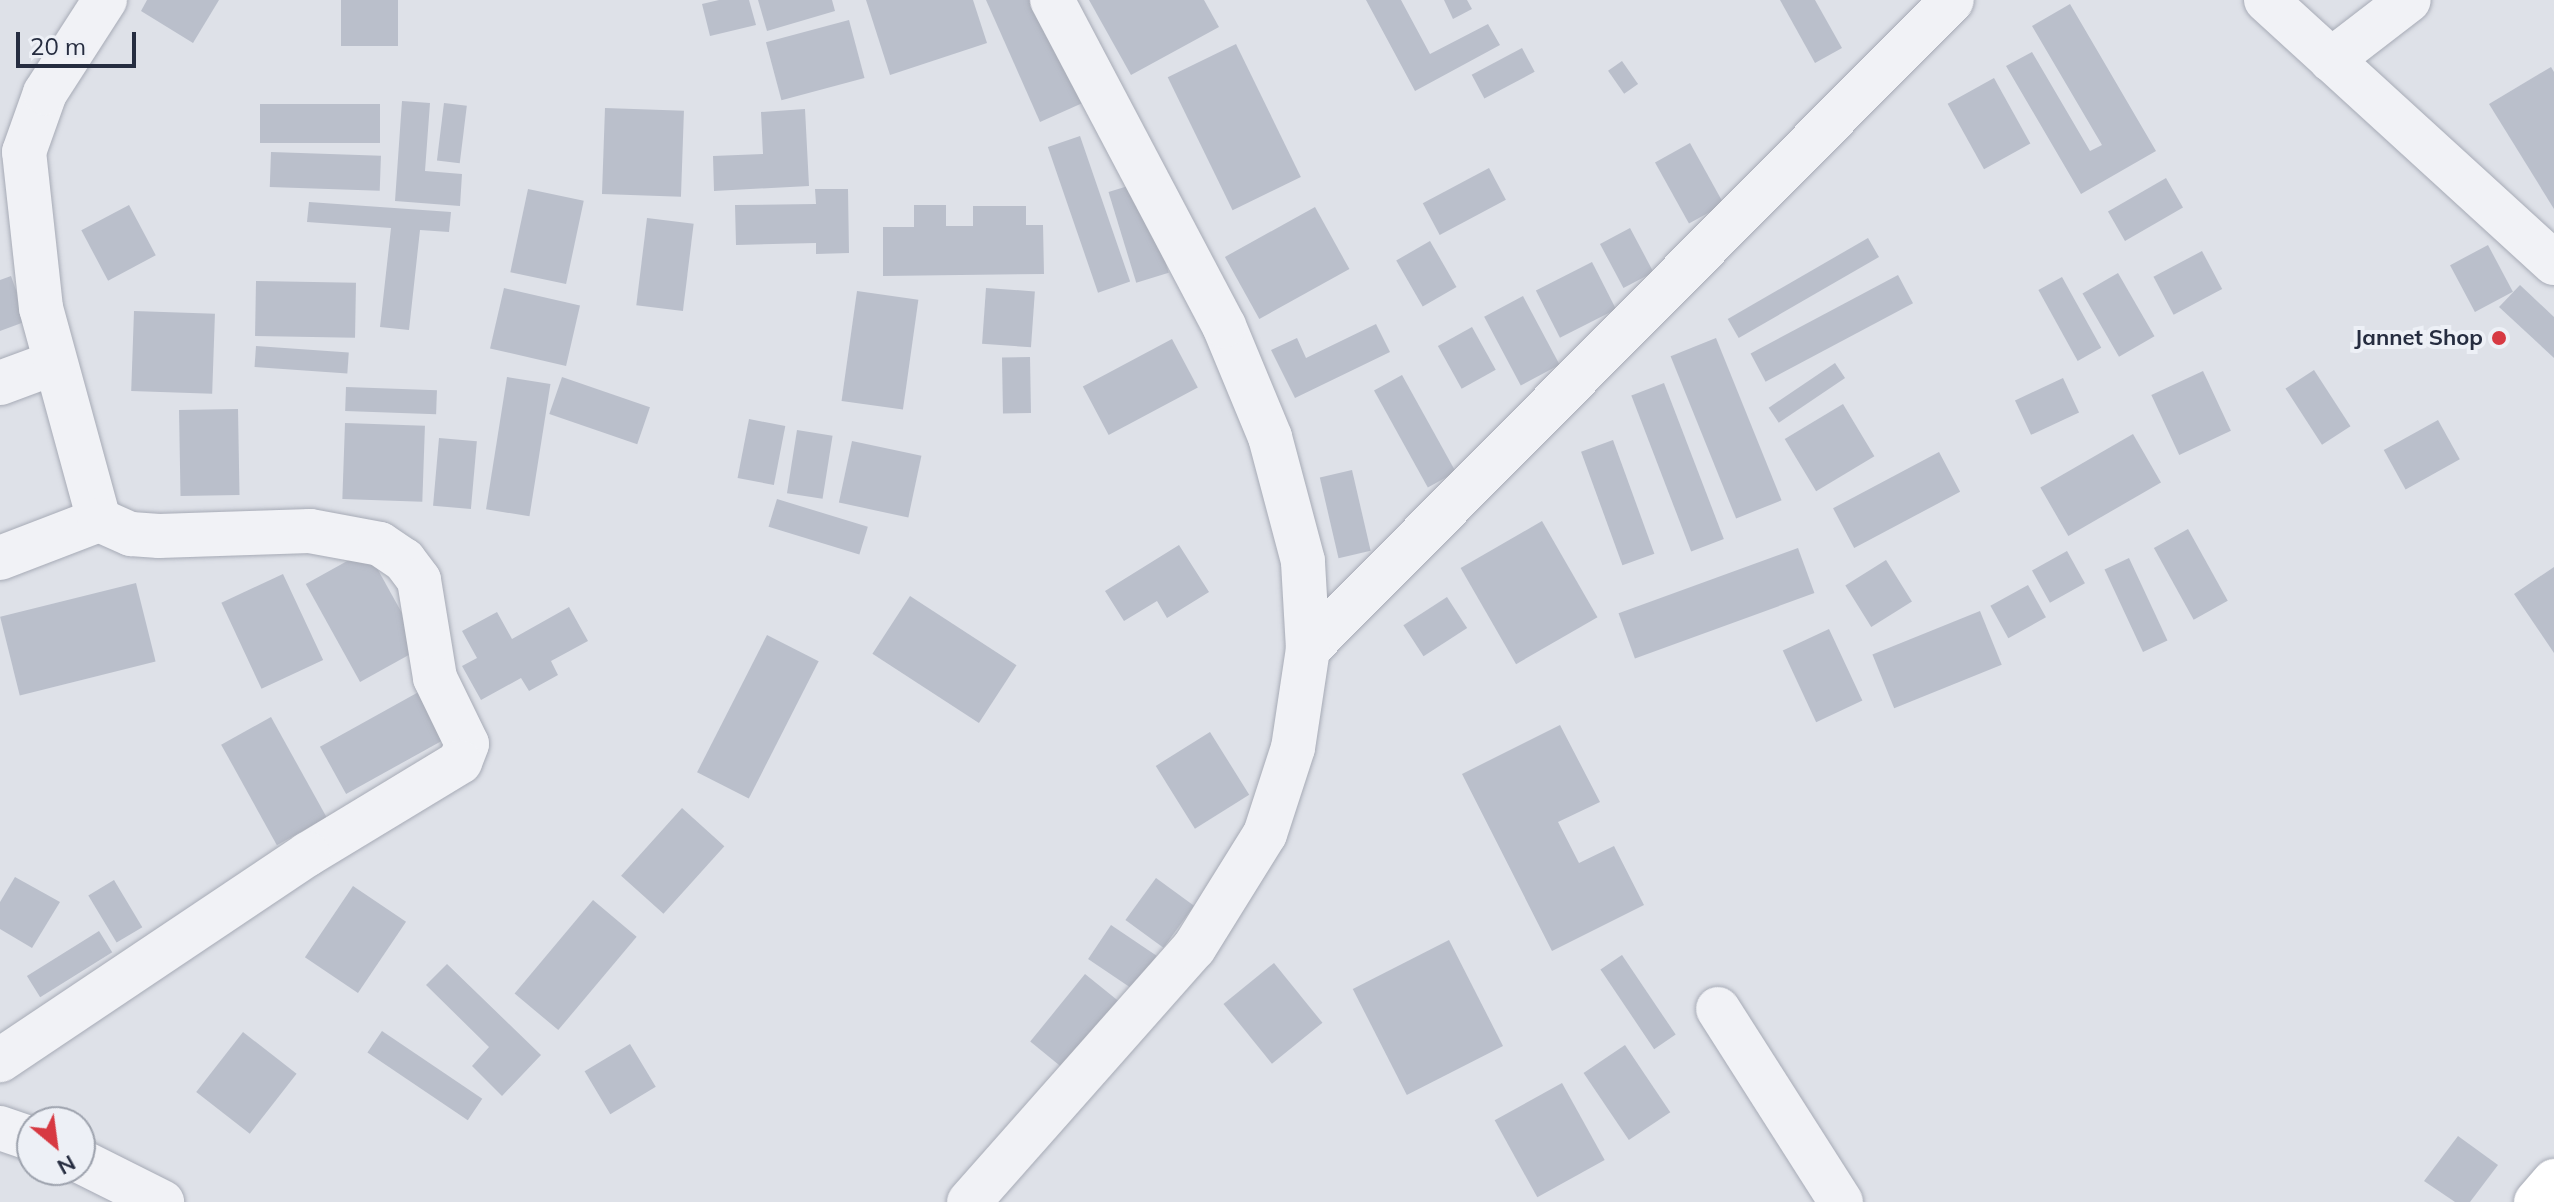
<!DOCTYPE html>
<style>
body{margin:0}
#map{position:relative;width:2554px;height:1202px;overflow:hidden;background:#dee1e8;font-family:Mulish,sans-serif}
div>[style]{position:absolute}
.building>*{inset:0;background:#babfcb;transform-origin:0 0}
.roads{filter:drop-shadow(0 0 2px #a7abb6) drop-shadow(0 0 2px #a7abb6)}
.minor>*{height:44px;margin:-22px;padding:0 22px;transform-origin:22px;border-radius:22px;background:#f1f2f6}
.major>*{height:44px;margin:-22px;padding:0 22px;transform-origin:22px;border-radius:22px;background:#fff}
.dots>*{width:22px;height:22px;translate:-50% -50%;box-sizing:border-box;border:4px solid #edf0f6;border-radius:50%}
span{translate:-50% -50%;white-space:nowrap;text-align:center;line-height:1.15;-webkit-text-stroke:8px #edf0f6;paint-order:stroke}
.poi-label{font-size:22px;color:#262d40;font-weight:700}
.right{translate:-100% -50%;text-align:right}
.north{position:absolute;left:16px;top:1106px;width:80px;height:80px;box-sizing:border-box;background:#edf0f6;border:2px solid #9da2ad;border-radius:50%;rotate:151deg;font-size:22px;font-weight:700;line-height:32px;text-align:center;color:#262d40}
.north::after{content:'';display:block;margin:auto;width:28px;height:36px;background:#d73942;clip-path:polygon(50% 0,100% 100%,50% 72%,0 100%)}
.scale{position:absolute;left:16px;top:32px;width:120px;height:36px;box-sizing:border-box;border:4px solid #262d40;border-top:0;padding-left:10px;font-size:24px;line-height:28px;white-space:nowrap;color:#262d40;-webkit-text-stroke:6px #edf0f6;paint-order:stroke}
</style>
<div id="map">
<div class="building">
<i style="clip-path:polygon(147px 0,219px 0,193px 43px,141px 11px)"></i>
<i style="left:341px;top:0;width:57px;height:46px"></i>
<i style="clip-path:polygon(719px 0,749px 0,756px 25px,710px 36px,702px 4px)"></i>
<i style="clip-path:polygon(758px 0,832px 0,835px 11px,767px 31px)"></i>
<i style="clip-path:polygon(866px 0,973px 0,987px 43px,890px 75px)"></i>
<i style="clip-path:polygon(986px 0,1042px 0,1087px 101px,1040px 122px)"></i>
<i style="clip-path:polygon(1089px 0,1204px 0,1219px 27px,1131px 75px)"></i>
<i style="clip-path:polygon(1366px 0,1401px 0,1430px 54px,1488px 24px,1500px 45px,1415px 91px)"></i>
<i style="clip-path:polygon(1444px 0,1467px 0,1472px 9px,1453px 19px)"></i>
<i style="clip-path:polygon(1780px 0,1815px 0,1842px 48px,1815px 63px)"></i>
<i style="clip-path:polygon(2070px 4px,2156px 151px,2081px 194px,2006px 66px,2032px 52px,2090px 151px,2102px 145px,2032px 26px)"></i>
<i style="left:849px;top:20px;width:60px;height:86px;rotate:75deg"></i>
<i style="left:1236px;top:44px;width:148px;height:76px;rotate:64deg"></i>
<i style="left:1522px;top:48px;width:27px;height:57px;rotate:62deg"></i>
<i style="left:1622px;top:61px;width:28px;height:17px;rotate:55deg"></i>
<i style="clip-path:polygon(2551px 67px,2554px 72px,2554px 209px,2489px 104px)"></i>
<i style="left:1994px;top:78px;width:75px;height:53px;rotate:61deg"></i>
<i style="clip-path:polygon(402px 101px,430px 103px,425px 171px,462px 174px,460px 206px,395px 201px)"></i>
<i style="left:444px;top:103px;width:23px;height:58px;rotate:7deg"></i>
<i style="left:260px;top:104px;width:120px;height:39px"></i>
<i style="left:605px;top:108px;width:79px;height:86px;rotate:2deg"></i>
<i style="clip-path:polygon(805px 109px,809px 186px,714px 191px,713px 156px,763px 154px,761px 112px)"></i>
<i style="left:1080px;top:136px;width:154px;height:34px;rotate:71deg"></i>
<i style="left:1690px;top:143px;width:70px;height:40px;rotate:61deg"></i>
<i style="left:271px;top:152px;width:110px;height:35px;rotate:2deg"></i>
<i style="left:1489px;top:168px;width:36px;height:75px;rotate:62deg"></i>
<i style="left:2166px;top:178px;width:34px;height:67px;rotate:60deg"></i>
<i style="left:1141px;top:182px;width:95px;height:34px;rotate:73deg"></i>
<i style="left:528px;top:189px;width:57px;height:85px;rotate:12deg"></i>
<i style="clip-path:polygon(815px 189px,848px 189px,849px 253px,816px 254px,816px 243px,736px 245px,735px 205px,816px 204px)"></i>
<i style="clip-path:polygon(309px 202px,451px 212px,449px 232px,420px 230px,409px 330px,380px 327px,391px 228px,307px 222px)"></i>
<i style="left:129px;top:205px;width:57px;height:54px;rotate:62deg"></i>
<i style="clip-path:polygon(914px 205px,946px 205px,946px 226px,973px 226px,973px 206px,1026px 206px,1026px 225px,1043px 225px,1044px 274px,883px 276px,883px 227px,914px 227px)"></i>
<i style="left:1315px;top:207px;width:71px;height:103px;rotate:61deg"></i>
<i style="left:647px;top:218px;width:47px;height:88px;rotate:7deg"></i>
<i style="left:1630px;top:228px;width:50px;height:34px;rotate:62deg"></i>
<i style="left:1868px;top:238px;width:22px;height:162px;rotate:60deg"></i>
<i style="left:1430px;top:241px;width:53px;height:39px;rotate:60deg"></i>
<i style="left:2488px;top:245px;width:53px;height:43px;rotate:62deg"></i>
<i style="left:2202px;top:251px;width:43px;height:55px;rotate:62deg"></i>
<i style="left:1592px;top:262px;width:53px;height:63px;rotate:63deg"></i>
<i style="left:2118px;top:273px;width:73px;height:41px;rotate:60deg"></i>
<i style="left:1898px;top:275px;width:32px;height:167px;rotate:62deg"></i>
<i style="clip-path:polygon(11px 276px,27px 321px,0 331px,0 280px)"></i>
<i style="left:2062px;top:277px;width:81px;height:27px;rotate:61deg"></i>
<i style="left:256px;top:281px;width:100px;height:55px;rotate:1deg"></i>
<i style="clip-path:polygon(2520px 285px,2554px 317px,2554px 358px,2499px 307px)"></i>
<i style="left:504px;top:288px;width:78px;height:62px;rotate:13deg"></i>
<i style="left:986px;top:288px;width:49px;height:56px;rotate:4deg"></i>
<i style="left:857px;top:291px;width:62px;height:111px;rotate:8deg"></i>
<i style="left:1523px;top:296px;width:78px;height:44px;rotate:62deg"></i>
<i style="left:134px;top:311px;width:81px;height:80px;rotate:2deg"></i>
<i style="clip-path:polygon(1376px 324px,1390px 352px,1295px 398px,1271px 350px,1297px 338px,1306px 358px)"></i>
<i style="left:1472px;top:327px;width:49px;height:39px;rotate:61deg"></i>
<i style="left:1716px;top:338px;width:175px;height:49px;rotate:68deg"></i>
<i style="left:1172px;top:339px;width:55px;height:101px;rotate:62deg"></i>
<i style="left:256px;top:346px;width:93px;height:21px;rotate:4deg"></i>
<i style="left:1030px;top:357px;width:56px;height:28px;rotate:89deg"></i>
<i style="left:1835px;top:363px;width:18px;height:80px;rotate:56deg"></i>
<i style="left:2314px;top:370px;width:67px;height:34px;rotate:57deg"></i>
<i style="left:2203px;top:371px;width:66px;height:57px;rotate:65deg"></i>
<i style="left:1402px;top:375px;width:111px;height:32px;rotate:61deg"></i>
<i style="left:507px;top:377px;width:44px;height:134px;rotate:9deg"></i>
<i style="left:562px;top:377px;width:93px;height:39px;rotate:19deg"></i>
<i style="left:2063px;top:378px;width:38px;height:53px;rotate:65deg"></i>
<i style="left:1664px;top:383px;width:167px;height:35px;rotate:69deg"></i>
<i style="left:346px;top:387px;width:91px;height:24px;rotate:2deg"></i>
<i style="left:1843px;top:404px;width:61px;height:68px;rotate:59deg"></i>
<i style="left:238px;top:409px;width:86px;height:59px;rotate:89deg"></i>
<i style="left:749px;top:419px;width:37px;height:60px;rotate:11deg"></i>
<i style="left:2438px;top:420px;width:45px;height:62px;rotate:61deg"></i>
<i style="left:345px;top:423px;width:80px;height:76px;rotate:2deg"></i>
<i style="left:797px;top:430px;width:36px;height:64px;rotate:9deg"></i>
<i style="left:2133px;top:434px;width:56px;height:107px;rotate:60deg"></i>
<i style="left:439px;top:438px;width:38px;height:68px;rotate:5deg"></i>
<i style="left:1613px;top:440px;width:121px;height:34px;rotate:70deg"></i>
<i style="left:852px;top:441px;width:71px;height:63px;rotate:12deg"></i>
<i style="left:1939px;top:452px;width:45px;height:120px;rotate:62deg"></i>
<i style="left:1352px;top:470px;width:83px;height:33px;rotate:77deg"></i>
<i style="left:777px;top:499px;width:95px;height:29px;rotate:17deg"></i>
<i style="left:1542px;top:521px;width:111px;height:94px;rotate:60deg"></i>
<i style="left:2188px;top:529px;width:82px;height:39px;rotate:61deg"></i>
<i style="clip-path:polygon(1179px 545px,1209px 592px,1167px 618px,1157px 601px,1124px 621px,1105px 591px)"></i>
<i style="left:1798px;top:548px;width:48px;height:191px;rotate:70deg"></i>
<i style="left:367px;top:550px;width:112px;height:70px;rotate:61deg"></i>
<i style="left:2067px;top:551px;width:37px;height:40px;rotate:61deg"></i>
<i style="left:2129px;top:558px;width:91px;height:27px;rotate:65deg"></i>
<i style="left:1886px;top:560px;width:49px;height:48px;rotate:58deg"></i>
<i style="clip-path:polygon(2554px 567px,2554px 653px,2514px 594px)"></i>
<i style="left:283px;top:574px;width:95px;height:68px;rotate:65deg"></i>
<i style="left:136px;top:583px;width:81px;height:140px;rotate:76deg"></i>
<i style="left:2028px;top:585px;width:37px;height:43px;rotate:61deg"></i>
<i style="left:910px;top:596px;width:127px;height:69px;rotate:33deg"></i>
<i style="left:1447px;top:597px;width:37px;height:52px;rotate:57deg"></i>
<i style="clip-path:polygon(569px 607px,588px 641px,551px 661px,558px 675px,529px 691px,521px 678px,481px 700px,462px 666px,477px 658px,462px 631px,497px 612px,512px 639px)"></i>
<i style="left:1980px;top:611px;width:58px;height:116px;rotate:68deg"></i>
<i style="left:1829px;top:629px;width:79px;height:51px;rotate:65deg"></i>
<i style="left:767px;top:635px;width:58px;height:154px;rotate:27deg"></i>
<i style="left:424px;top:689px;width:54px;height:119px;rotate:61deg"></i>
<i style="left:271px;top:717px;width:115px;height:57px;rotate:61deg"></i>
<i style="clip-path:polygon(1560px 725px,1600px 802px,1558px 822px,1579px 863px,1614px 846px,1644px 905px,1552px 951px,1462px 774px)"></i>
<i style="left:1210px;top:732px;width:74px;height:64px;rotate:58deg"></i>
<i style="left:682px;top:808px;width:57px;height:91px;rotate:42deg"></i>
<i style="clip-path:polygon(15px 877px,60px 902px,32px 948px,0 929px,0 902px)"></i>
<i style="left:1156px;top:878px;width:47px;height:52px;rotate:36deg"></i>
<i style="left:114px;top:880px;width:55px;height:30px;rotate:59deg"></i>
<i style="left:353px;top:886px;width:64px;height:86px;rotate:34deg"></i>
<i style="left:593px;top:900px;width:57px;height:122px;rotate:40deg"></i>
<i style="left:1111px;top:925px;width:55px;height:41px;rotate:34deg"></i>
<i style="left:99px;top:931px;width:25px;height:85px;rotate:58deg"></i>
<i style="left:1449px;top:940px;width:119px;height:108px;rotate:63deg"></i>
<i style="left:1622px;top:955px;width:96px;height:26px;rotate:56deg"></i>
<i style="left:1274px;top:963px;width:77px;height:65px;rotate:51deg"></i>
<i style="clip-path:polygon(447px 964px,541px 1055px,502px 1096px,472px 1066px,489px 1047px,426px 985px)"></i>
<i style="left:1085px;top:974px;width:43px;height:87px;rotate:39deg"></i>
<i style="left:382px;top:1031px;width:121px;height:26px;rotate:34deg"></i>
<i style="left:243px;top:1032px;width:68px;height:76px;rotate:38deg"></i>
<i style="left:630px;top:1044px;width:50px;height:53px;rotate:59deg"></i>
<i style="left:1625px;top:1045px;width:81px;height:50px;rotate:56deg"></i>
<i style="left:1562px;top:1083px;width:88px;height:77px;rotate:61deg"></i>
<i style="clip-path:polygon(2458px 1136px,2498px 1165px,2470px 1202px,2455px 1202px,2424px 1181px)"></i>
</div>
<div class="roads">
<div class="minor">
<i style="left:2266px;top:0;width:390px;rotate:42.4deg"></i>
<i style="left:2331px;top:60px;width:98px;rotate:-37.6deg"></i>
<i style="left:0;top:383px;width:58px;rotate:-20.3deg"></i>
<i style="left:99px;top:520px;width:220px;rotate:-105.3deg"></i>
<i style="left:41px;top:308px;width:157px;rotate:-96.2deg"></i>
<i style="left:24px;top:152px;width:63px;rotate:-70.4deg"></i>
<i style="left:45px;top:93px;width:111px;rotate:-57.2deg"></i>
<i style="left:0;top:558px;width:106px;rotate:-21deg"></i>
<i style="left:99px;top:520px;width:35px;rotate:24deg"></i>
<i style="left:131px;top:534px;width:28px;rotate:4deg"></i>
<i style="left:159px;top:536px;width:151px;rotate:-1.9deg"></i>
<i style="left:310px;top:531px;width:71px;rotate:10.5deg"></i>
<i style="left:380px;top:544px;width:29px;rotate:34deg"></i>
<i style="left:404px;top:560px;width:25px;rotate:53deg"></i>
<i style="left:419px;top:580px;width:99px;rotate:80.7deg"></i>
<i style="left:435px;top:678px;width:73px;rotate:64.1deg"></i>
<i style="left:467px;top:744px;width:19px;rotate:111deg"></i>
<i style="left:460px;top:762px;width:178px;rotate:148.8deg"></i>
<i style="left:308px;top:854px;width:371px;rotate:146.2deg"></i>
<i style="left:1308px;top:649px;width:914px;rotate:-45.22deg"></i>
<i style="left:1718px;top:1009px;width:229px;rotate:57.5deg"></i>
<i style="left:0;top:1128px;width:34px;rotate:19deg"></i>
<i style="left:80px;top:1161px;width:92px;rotate:26.6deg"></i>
<i style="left:969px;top:1202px;width:339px;rotate:-48.5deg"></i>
<i style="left:1194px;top:948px;width:134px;rotate:-58.1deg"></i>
<i style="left:1265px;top:834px;width:90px;rotate:-72deg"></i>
<i style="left:1293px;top:748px;width:100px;rotate:-81.4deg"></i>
<i style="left:1308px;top:649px;width:88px;rotate:-93.3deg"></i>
<i style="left:1303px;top:561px;width:128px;rotate:-104.9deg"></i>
<i style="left:1270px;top:437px;width:120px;rotate:-112.5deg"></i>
<i style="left:1224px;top:326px;width:369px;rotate:-117.8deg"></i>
</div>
<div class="major">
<i style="left:2536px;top:1202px;width:28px;rotate:-49deg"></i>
</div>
</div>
<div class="dots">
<i style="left:2499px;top:338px;background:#d73942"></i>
</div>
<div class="poi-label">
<span class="right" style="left:2483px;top:338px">Jannet Shop</span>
</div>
<div class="north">N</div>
<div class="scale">20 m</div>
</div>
